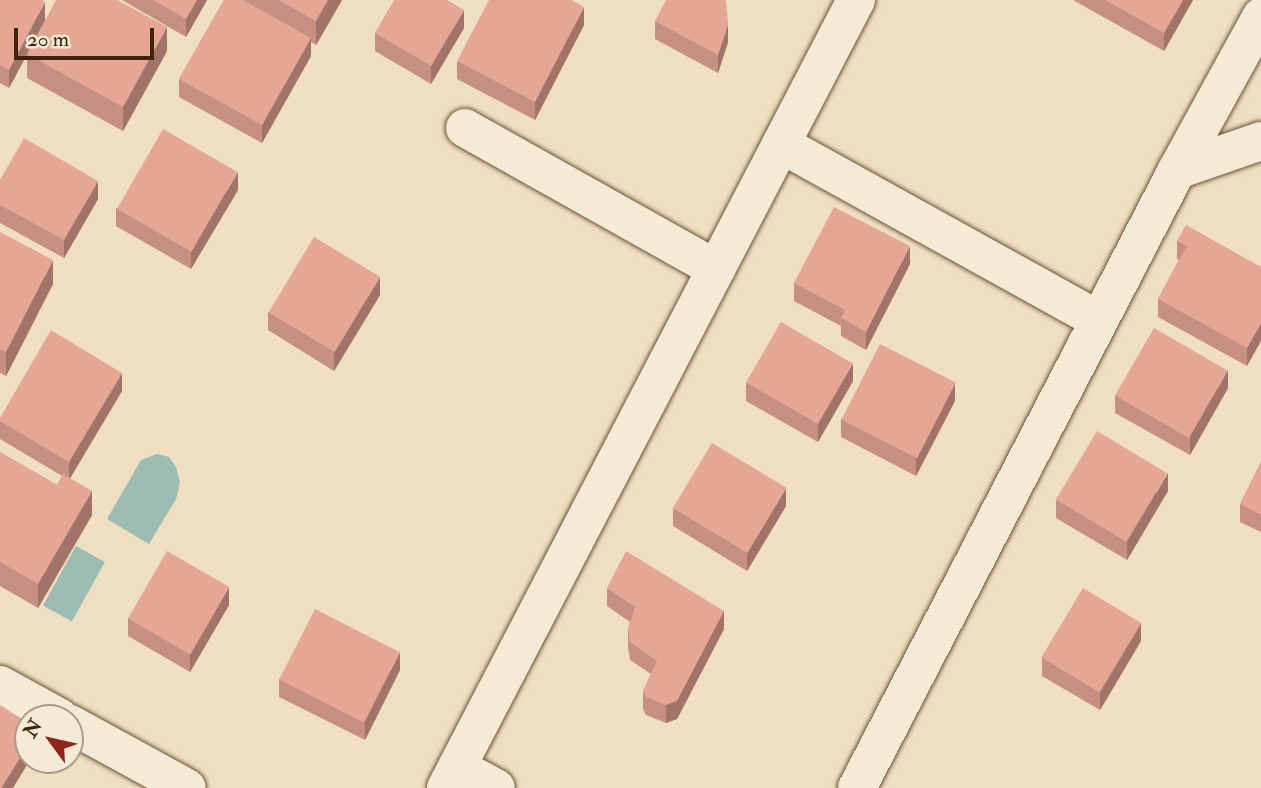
<!DOCTYPE html>
<style>
body{margin:0}
#map{position:relative;width:1261px;height:788px;overflow:hidden;background:#efdec0;font-family:"IM FELL Double Pica",serif}
div>[style]{position:absolute}
.water>*{inset:0;background:#9abcb3;transform-origin:0 0}
.roads{filter:drop-shadow(0 0 2px #6b5238) drop-shadow(0 0 2px #6b5238)}
.minor>*{height:38px;margin:-19px;padding:0 19px;transform-origin:19px;border-radius:19px;background:#f5ead6}
.wall>*{inset:0;background:#c58f81}
.shaded-wall>*{inset:0;background:#a07469}
.building>*{inset:0;background:#e5a696;transform-origin:0 0}
span{translate:-50% -50%;white-space:nowrap;text-align:center;line-height:1.15;-webkit-text-stroke:6px #f5ead6;paint-order:stroke}
.north{position:absolute;left:14px;top:704px;width:70px;height:70px;box-sizing:border-box;background:#f5ead6;border:2px solid #ac9b84;border-radius:50%;rotate:303deg;font-size:19px;font-weight:700;line-height:28px;text-align:center;color:#3f240a}
.north::after{content:'';display:block;margin:auto;width:24px;height:32px;background:#8f2418;clip-path:polygon(50% 0,100% 100%,50% 72%,0 100%)}
.scale{position:absolute;left:14px;top:28px;width:140px;height:32px;box-sizing:border-box;border:4px solid #3f240a;border-top:0;padding-left:9px;font-size:21px;line-height:24px;white-space:nowrap;color:#3f240a;-webkit-text-stroke:5px #f5ead6;paint-order:stroke}
</style>
<div id="map">
<div class="water">
<i style="clip-path:polygon(157px 454px,169px 457px,176px 467px,180px 482px,176px 499px,149px 544px,107px 519px,141px 460px)"></i>
<i style="left:76px;top:546px;width:33px;height:68px;rotate:29deg"></i>
</div>
<div class="roads">
<div class="minor">
<i style="left:465px;top:128px;width:288px;rotate:29.3deg"></i>
<i style="left:781px;top:144px;width:363px;rotate:29deg"></i>
<i style="left:1177px;top:170px;width:89px;rotate:-19deg"></i>
<i style="left:0;top:685px;width:68px;rotate:28.8deg"></i>
<i style="left:70px;top:724px;width:133px;rotate:28.7deg"></i>
<i style="left:457px;top:767px;width:44px;rotate:28.3deg"></i>
<i style="left:446px;top:788px;width:888px;rotate:-62.51deg"></i>
<i style="left:857px;top:788px;width:696px;rotate:-62.62deg"></i>
<i style="left:1177px;top:170px;width:175px;rotate:-61.2deg"></i>
</div>
</div>
<div class="wall">
<i style="clip-path:polygon(0 0,45px 20px,167px 51px,123px 131px,27px 78px,27px 55px,9px 88px,0 83px)"></i>
<i style="clip-path:polygon(122px 0,207px 0,186px 37px)"></i>
<i style="clip-path:polygon(224px 0,342px 0,316px 45px,311px 42px,311px 56px,262px 143px,179px 97px,179px 79px)"></i>
<i style="clip-path:polygon(1073px 0,1193px 0,1164px 51px)"></i>
<i style="clip-path:polygon(655px 21px,728px 42px,718px 73px,655px 39px)"></i>
<i style="clip-path:polygon(584px 25px,535px 120px,457px 79px,457px 61px)"></i>
<i style="clip-path:polygon(464px 28px,431px 84px,375px 51px,375px 33px)"></i>
<i style="clip-path:polygon(0 180px,98px 199px,64px 258px,0 223px)"></i>
<i style="clip-path:polygon(238px 190px,191px 269px,116px 226px,116px 208px)"></i>
<i style="clip-path:polygon(0 232px,53px 284px,6px 376px,0 373px)"></i>
<i style="clip-path:polygon(1177px 241px,1261px 267px,1247px 366px,1158px 317px,1158px 299px,1179px 260px,1177px 259px)"></i>
<i style="clip-path:polygon(910px 264px,866px 350px,841px 336px,841px 326px,794px 301px,794px 283px)"></i>
<i style="clip-path:polygon(380px 295px,334px 371px,268px 330px,268px 312px)"></i>
<i style="clip-path:polygon(853px 381px,818px 442px,746px 401px,746px 383px)"></i>
<i style="clip-path:polygon(1228px 388px,1190px 455px,1115px 413px,1115px 395px)"></i>
<i style="clip-path:polygon(122px 391px,70px 478px,92px 515px,38px 608px,0 586px,0 452px,57px 485px,62px 476px,0 439px,0 418px)"></i>
<i style="clip-path:polygon(955px 401px,916px 476px,841px 437px,841px 419px)"></i>
<i style="clip-path:polygon(1261px 462px,1261px 532px,1240px 522px,1240px 504px)"></i>
<i style="clip-path:polygon(1168px 491px,1127px 560px,1056px 518px,1056px 500px)"></i>
<i style="clip-path:polygon(786px 506px,747px 571px,673px 526px,673px 508px)"></i>
<i style="clip-path:polygon(607px 588px,724px 629px,677px 719px,666px 723px,646px 715px,643px 709px,643px 691px,651px 674px,630px 660px,628px 647px,628px 629px,630px 622px,607px 606px)"></i>
<i style="clip-path:polygon(229px 605px,190px 672px,128px 636px,128px 618px)"></i>
<i style="clip-path:polygon(1141px 641px,1100px 710px,1042px 676px,1042px 658px)"></i>
<i style="clip-path:polygon(400px 670px,365px 740px,279px 697px,279px 679px)"></i>
</div>
<div class="shaded-wall">
<i style="clip-path:polygon(197px 0,207px 0,186px 37px,186px 19px)"></i>
<i style="clip-path:polygon(328px 0,342px 0,316px 45px,316px 21px)"></i>
<i style="clip-path:polygon(1183px 0,1193px 0,1164px 51px,1164px 33px)"></i>
<i style="clip-path:polygon(45px 2px,45px 20px,9px 88px,9px 70px)"></i>
<i style="clip-path:polygon(584px 7px,584px 25px,535px 120px,535px 102px)"></i>
<i style="clip-path:polygon(464px 10px,464px 28px,431px 84px,431px 66px)"></i>
<i style="clip-path:polygon(728px 24px,728px 42px,718px 73px,718px 55px)"></i>
<i style="clip-path:polygon(167px 27px,167px 51px,123px 131px,123px 107px)"></i>
<i style="clip-path:polygon(311px 38px,311px 56px,262px 143px,262px 125px)"></i>
<i style="clip-path:polygon(238px 172px,238px 190px,191px 269px,191px 251px)"></i>
<i style="clip-path:polygon(98px 181px,98px 199px,64px 258px,64px 240px)"></i>
<i style="clip-path:polygon(910px 246px,910px 264px,866px 350px,866px 332px)"></i>
<i style="clip-path:polygon(53px 260px,53px 284px,6px 376px,6px 352px)"></i>
<i style="clip-path:polygon(380px 277px,380px 295px,334px 371px,334px 353px)"></i>
<i style="clip-path:polygon(1261px 323px,1261px 341px,1247px 366px,1247px 348px)"></i>
<i style="clip-path:polygon(853px 363px,853px 381px,818px 442px,818px 424px)"></i>
<i style="clip-path:polygon(1228px 370px,1228px 388px,1190px 455px,1190px 437px)"></i>
<i style="clip-path:polygon(122px 373px,122px 391px,69px 480px,69px 462px)"></i>
<i style="clip-path:polygon(955px 383px,955px 401px,916px 476px,916px 458px)"></i>
<i style="clip-path:polygon(1168px 473px,1168px 491px,1127px 560px,1127px 542px)"></i>
<i style="clip-path:polygon(786px 488px,786px 506px,747px 571px,747px 553px)"></i>
<i style="clip-path:polygon(92px 491px,92px 515px,38px 608px,38px 584px)"></i>
<i style="clip-path:polygon(229px 587px,229px 605px,190px 672px,190px 654px)"></i>
<i style="clip-path:polygon(724px 611px,724px 629px,677px 719px,666px 723px,666px 705px)"></i>
<i style="clip-path:polygon(1141px 623px,1141px 641px,1100px 710px,1100px 692px)"></i>
<i style="clip-path:polygon(400px 652px,400px 670px,365px 740px,365px 722px)"></i>
<i style="clip-path:polygon(28px 745px,28px 760px,30px 760px,13px 788px,1px 788px)"></i>
</div>
<div class="building">
<i style="clip-path:polygon(0 0,42px 0,45px 2px,9px 70px,0 65px)"></i>
<i style="clip-path:polygon(56px 0,117px 0,167px 27px,123px 107px,27px 54px)"></i>
<i style="clip-path:polygon(153px 0,197px 0,186px 19px)"></i>
<i style="clip-path:polygon(224px 0,243px 0,311px 38px,262px 125px,179px 79px)"></i>
<i style="clip-path:polygon(278px 0,328px 0,316px 21px)"></i>
<i style="clip-path:polygon(394px 0,447px 0,464px 10px,431px 66px,375px 33px)"></i>
<i style="clip-path:polygon(489px 0,571px 0,584px 7px,535px 102px,457px 61px)"></i>
<i style="clip-path:polygon(666px 0,726px 0,728px 24px,718px 55px,655px 21px)"></i>
<i style="clip-path:polygon(1105px 0,1183px 0,1164px 33px)"></i>
<i style="left:163px;top:129px;width:86px;height:92px;rotate:30deg"></i>
<i style="clip-path:polygon(24px 138px,98px 181px,64px 240px,0 205px,0 180px)"></i>
<i style="clip-path:polygon(834px 207px,910px 246px,866px 332px,841px 318px,845px 310px,794px 283px)"></i>
<i style="clip-path:polygon(1186px 225px,1261px 267px,1261px 323px,1247px 348px,1158px 299px,1187px 246px,1177px 241px)"></i>
<i style="clip-path:polygon(0 232px,53px 260px,6px 352px,0 349px)"></i>
<i style="left:314px;top:237px;width:77px;height:88px;rotate:31deg"></i>
<i style="left:781px;top:322px;width:83px;height:70px;rotate:30deg"></i>
<i style="left:1154px;top:328px;width:85px;height:78px;rotate:30deg"></i>
<i style="clip-path:polygon(51px 330px,122px 373px,69px 462px,0 421px,0 418px)"></i>
<i style="left:880px;top:344px;width:85px;height:85px;rotate:27deg"></i>
<i style="left:1097px;top:431px;width:82px;height:80px;rotate:31deg"></i>
<i style="left:712px;top:443px;width:87px;height:76px;rotate:31deg"></i>
<i style="clip-path:polygon(0 452px,57px 485px,63px 474px,92px 491px,38px 584px,0 562px)"></i>
<i style="clip-path:polygon(1261px 462px,1261px 515px,1240px 504px)"></i>
<i style="left:167px;top:551px;width:72px;height:78px;rotate:30deg"></i>
<i style="clip-path:polygon(626px 551px,724px 611px,677px 701px,666px 705px,646px 697px,643px 691px,657px 661px,630px 642px,628px 629px,635px 607px,607px 588px)"></i>
<i style="left:1083px;top:588px;width:68px;height:81px;rotate:31deg"></i>
<i style="left:315px;top:609px;width:95px;height:79px;rotate:27deg"></i>
<i style="clip-path:polygon(0 705px,28px 723px,28px 745px,1px 788px,0 788px)"></i>
</div>
<div class="north">N</div>
<div class="scale">20 m</div>
</div>
